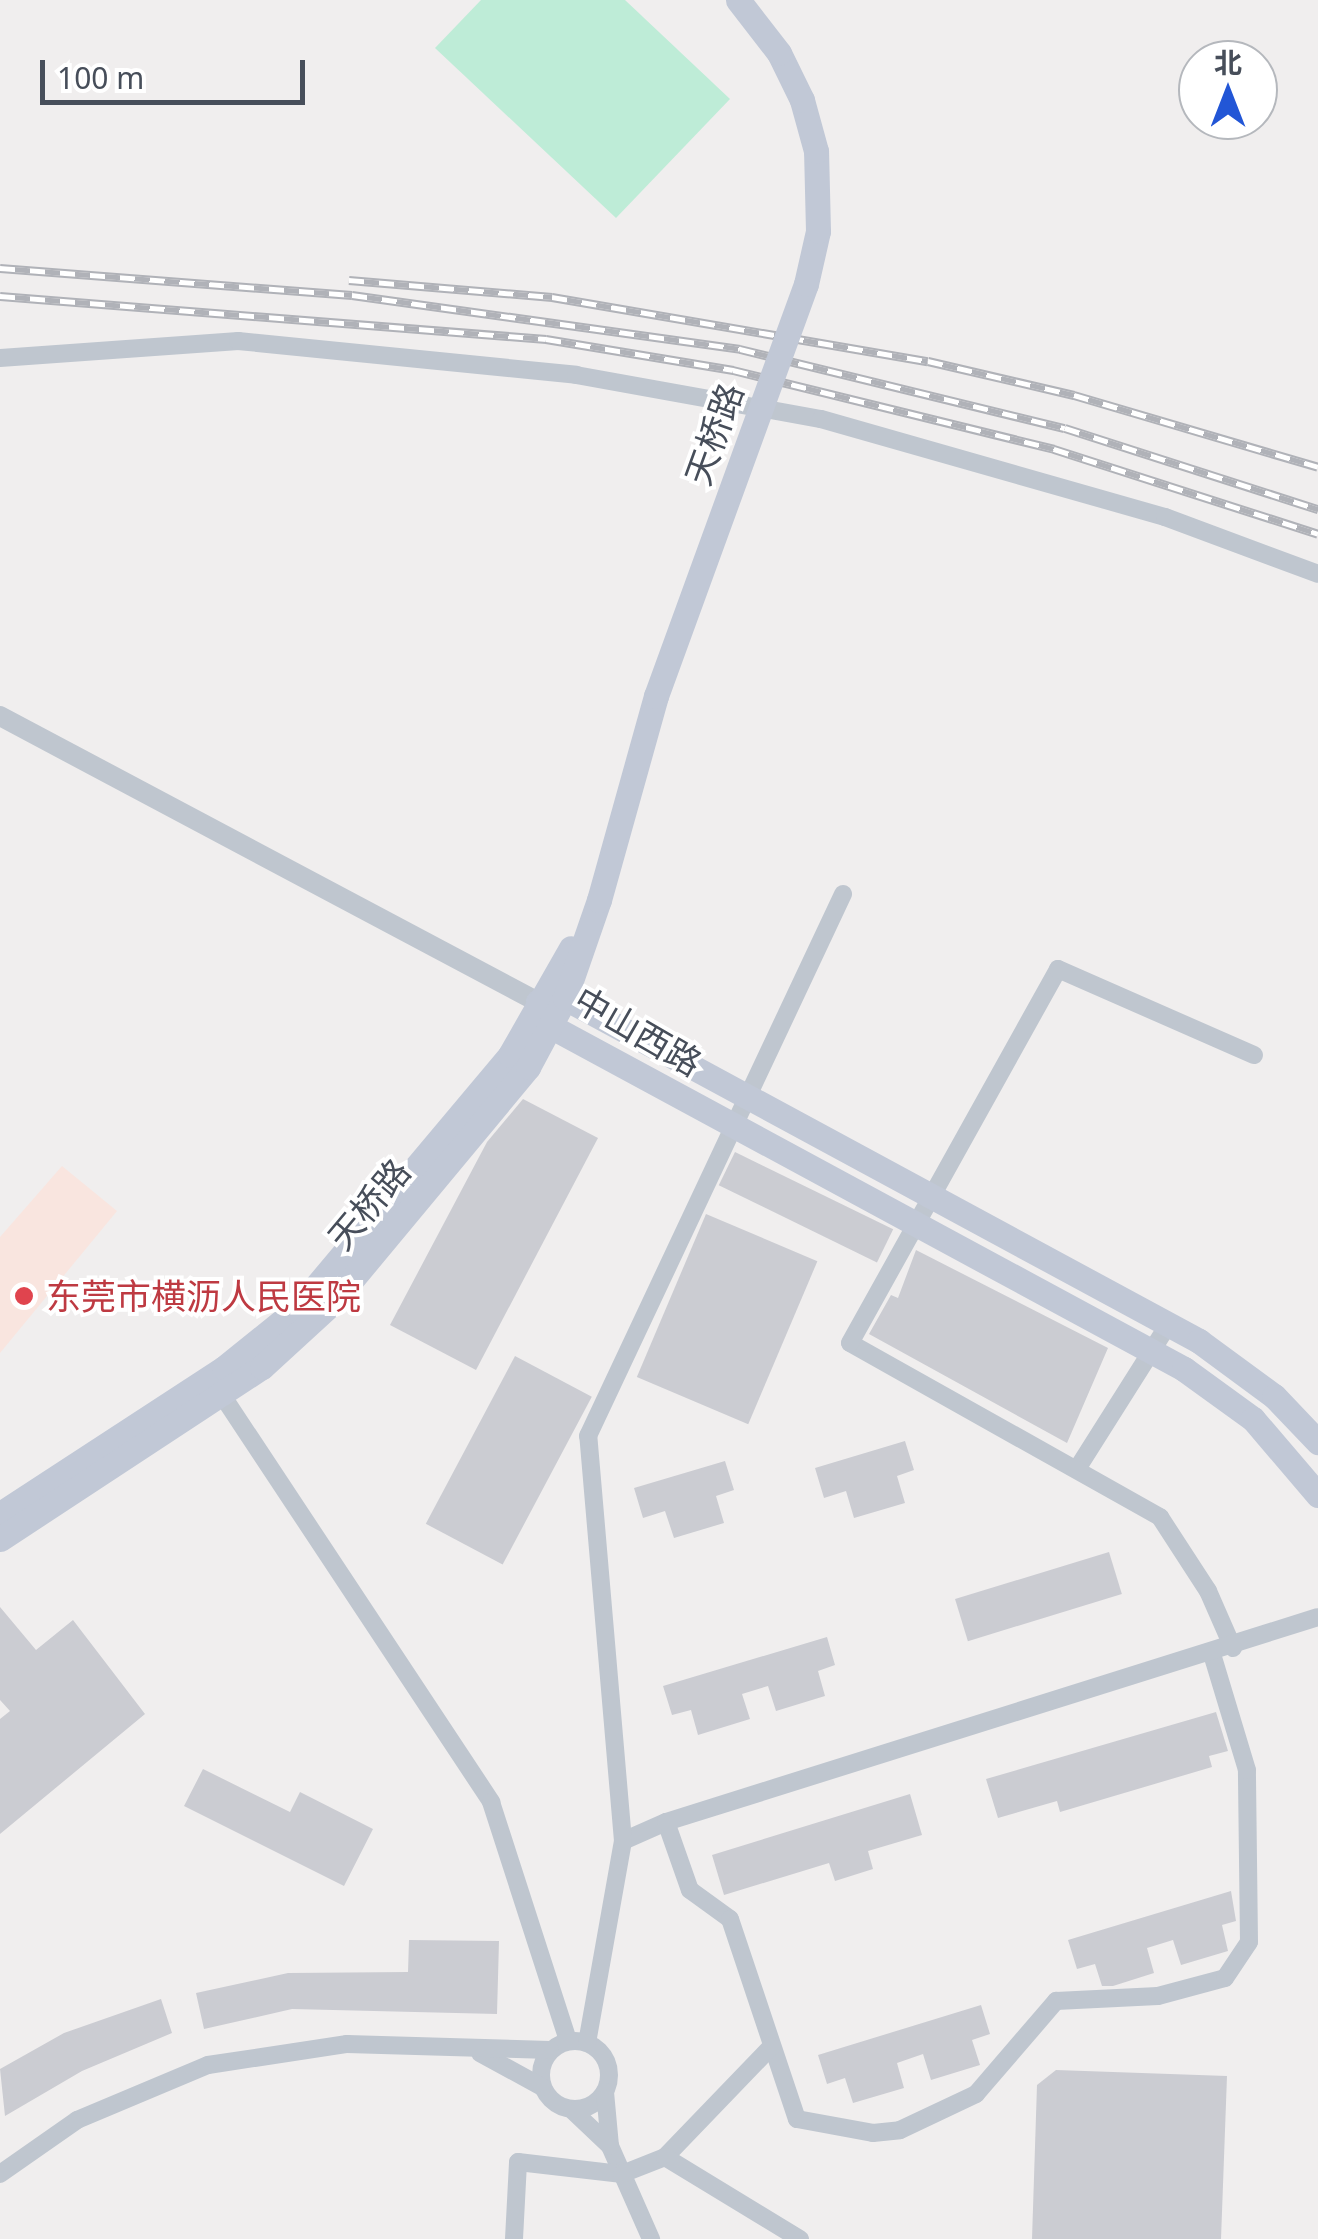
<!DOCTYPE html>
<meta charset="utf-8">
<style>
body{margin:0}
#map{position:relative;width:1318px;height:2239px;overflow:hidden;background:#f0eeee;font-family:"Noto Sans","Noto Sans SC",sans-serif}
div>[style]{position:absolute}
.medical>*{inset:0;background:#f9e5df}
.green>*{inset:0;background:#beecd7}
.building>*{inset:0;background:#cbccd2;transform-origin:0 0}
.minor>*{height:18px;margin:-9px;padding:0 9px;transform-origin:9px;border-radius:9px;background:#bfc6cf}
.minor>.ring{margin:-9px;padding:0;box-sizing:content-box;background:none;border:18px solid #bfc6cf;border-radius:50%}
.tertiary>*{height:20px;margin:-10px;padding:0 10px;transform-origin:10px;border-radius:10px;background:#bfc6cf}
.secondary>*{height:25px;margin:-12.5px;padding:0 12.5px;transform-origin:12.5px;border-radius:12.5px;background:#c1c8d6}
.rail>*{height:9px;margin-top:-4.5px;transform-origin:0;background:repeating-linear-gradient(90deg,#fff 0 15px,#b0b2b8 0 30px);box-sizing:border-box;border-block:2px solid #b0b2b8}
.secondary-bridge>*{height:25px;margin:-12.5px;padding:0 12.5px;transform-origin:12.5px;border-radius:12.5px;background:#c1c8d6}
.dots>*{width:28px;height:28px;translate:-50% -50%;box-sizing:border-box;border:5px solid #fff;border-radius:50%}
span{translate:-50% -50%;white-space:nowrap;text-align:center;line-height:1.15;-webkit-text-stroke:8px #fff;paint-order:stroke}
.street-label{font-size:35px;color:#474e5a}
.health-label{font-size:35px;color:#be3a42}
.left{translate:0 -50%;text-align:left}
.north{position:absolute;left:1178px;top:40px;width:100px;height:100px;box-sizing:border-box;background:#fff;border:2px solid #b5b8bd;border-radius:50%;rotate:0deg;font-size:28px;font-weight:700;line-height:40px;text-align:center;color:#474e5a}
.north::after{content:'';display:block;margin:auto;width:35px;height:45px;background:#2256d6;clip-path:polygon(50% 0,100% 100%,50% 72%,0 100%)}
.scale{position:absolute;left:40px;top:60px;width:265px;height:45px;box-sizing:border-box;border:5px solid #474e5a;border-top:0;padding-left:12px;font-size:30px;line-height:35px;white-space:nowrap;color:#474e5a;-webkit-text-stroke:8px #fff;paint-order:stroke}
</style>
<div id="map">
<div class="medical">
<i style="clip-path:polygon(62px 1166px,117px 1211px,0 1353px,0 1237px)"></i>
</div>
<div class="green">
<i style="clip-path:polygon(481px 0,625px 0,730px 99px,616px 218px,435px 48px)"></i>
</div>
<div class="building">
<i style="clip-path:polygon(523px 1099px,598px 1138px,476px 1370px,390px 1325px,487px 1142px)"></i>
<i style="left:735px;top:1152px;width:176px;height:37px;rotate:26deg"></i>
<i style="left:706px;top:1214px;width:121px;height:177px;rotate:23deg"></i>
<i style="clip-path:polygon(916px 1250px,1108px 1348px,1067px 1443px,869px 1334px,891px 1295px,898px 1298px)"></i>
<i style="left:515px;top:1356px;width:87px;height:190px;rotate:28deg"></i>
<i style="clip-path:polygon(905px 1441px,914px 1470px,897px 1476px,905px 1503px,854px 1518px,846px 1491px,824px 1498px,815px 1468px)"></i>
<i style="clip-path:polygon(725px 1461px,734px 1490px,716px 1496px,724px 1523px,674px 1538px,665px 1511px,643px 1518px,634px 1488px)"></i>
<i style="left:1109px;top:1552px;width:44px;height:161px;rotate:73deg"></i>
<i style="clip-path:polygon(0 1607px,36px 1650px,73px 1620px,145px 1714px,0 1834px,0 1719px,10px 1711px,0 1700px)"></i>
<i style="clip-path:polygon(827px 1637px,835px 1665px,818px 1671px,825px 1696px,776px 1711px,768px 1686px,742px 1694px,750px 1719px,698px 1735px,691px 1710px,672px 1715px,663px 1686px)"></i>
<i style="clip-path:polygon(1216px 1712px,1228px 1751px,1209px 1756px,1212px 1767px,1060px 1812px,1057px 1801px,998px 1818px,986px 1779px)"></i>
<i style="clip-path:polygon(203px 1769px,290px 1812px,300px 1792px,373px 1829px,344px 1886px,184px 1806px)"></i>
<i style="clip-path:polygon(910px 1794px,922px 1835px,868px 1851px,873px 1869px,835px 1881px,829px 1863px,724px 1895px,712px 1855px)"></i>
<i style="clip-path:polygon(1231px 1891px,1236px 1921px,1222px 1925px,1228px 1951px,1181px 1965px,1173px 1940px,1147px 1948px,1154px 1973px,1113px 1986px,1102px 1986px,1095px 1964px,1077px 1969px,1068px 1940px)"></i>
<i style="clip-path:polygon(409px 1940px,499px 1941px,497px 2014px,292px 2009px,204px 2029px,196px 1993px,288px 1973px,408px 1972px)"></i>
<i style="clip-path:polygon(161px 1999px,172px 2033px,82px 2071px,5px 2116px,0 2069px,64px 2033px)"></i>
<i style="clip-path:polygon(981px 2005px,990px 2034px,972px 2040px,980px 2065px,931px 2080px,923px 2054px,897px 2063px,904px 2088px,853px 2103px,845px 2078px,827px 2084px,818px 2055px)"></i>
<i style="clip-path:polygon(1056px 2070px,1227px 2076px,1221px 2239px,1032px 2239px,1037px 2085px)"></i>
</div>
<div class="minor">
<i style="left:0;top:358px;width:239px;rotate:-4.1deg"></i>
<i style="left:238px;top:341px;width:340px;rotate:5.7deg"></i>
<i style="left:576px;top:375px;width:249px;rotate:10.2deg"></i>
<i style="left:821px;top:419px;width:358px;rotate:15.9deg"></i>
<i style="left:1165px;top:517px;width:163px;rotate:20.4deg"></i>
<i style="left:216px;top:1386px;width:499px;rotate:56.5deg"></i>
<i style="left:491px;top:1802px;width:251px;rotate:72.1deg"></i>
<i style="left:1077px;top:1469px;width:170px;rotate:-57.7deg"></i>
<i style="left:1233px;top:1648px;width:62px;rotate:-113.7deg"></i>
<i style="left:1208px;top:1591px;width:88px;rotate:-123deg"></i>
<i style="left:1160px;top:1517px;width:355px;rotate:-150.7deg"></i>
<i style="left:850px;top:1343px;width:428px;rotate:-60.9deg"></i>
<i style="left:1058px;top:969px;width:214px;rotate:23.7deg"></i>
<i style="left:666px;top:1822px;width:72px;rotate:70.6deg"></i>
<i style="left:690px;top:1890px;width:49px;rotate:35.9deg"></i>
<i style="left:730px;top:1919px;width:211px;rotate:71.5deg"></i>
<i style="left:797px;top:2119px;width:77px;rotate:10.4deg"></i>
<i style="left:873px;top:2133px;width:27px;rotate:-6deg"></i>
<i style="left:900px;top:2130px;width:84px;rotate:-25.3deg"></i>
<i style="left:976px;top:2094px;width:123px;rotate:-49.3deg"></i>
<i style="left:1056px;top:2001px;width:102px;rotate:-2.8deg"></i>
<i style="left:1158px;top:1996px;width:69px;rotate:-15deg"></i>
<i style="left:1225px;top:1978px;width:43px;rotate:-56.3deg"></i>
<i style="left:1249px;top:1942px;width:172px;rotate:-90.7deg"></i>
<i style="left:1247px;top:1770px;width:121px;rotate:-106.8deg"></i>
<i style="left:623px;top:1841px;width:47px;rotate:-23.8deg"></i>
<i style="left:666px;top:1822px;width:683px;rotate:-17.45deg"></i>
<i class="ring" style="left:541px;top:2041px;width:50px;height:50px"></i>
<i style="left:587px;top:2043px;width:205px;rotate:-79.9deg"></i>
<i style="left:623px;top:1841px;width:407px;rotate:-94.9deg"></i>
<i style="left:588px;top:1436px;width:599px;rotate:-64.8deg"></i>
<i style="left:480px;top:2053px;width:71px;rotate:28.7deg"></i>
<i style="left:605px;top:2092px;width:54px;rotate:84.7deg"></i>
<i style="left:610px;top:2146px;width:102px;rotate:66.2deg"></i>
<i style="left:572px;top:2110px;width:52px;rotate:43.5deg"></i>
<i style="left:665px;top:2157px;width:154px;rotate:-46.1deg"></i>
<i style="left:0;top:2174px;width:94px;rotate:-35deg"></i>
<i style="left:77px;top:2120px;width:142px;rotate:-22.8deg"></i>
<i style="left:208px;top:2065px;width:141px;rotate:-8.6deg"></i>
<i style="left:347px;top:2044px;width:203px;rotate:1.7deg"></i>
<i style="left:514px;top:2239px;width:77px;rotate:-87deg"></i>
<i style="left:518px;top:2162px;width:105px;rotate:6.6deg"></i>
<i style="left:622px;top:2174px;width:46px;rotate:-21.6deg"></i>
<i style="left:665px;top:2157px;width:158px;rotate:31.3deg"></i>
</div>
<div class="tertiary">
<i style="left:0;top:716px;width:609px;rotate:28deg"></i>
</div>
<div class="secondary">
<i style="left:538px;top:1002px;width:27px;rotate:63deg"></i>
<i style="left:550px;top:1026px;width:721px;rotate:28.41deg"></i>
<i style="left:1184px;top:1369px;width:85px;rotate:35.9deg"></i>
<i style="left:1253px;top:1419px;width:100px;rotate:49.5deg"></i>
<i style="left:538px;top:1002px;width:27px;rotate:-8deg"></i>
<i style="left:565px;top:998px;width:721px;rotate:28.41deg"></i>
<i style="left:1199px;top:1341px;width:93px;rotate:36.3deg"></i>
<i style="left:1274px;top:1396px;width:64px;rotate:46.3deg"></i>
<i style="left:0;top:1514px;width:267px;rotate:-33.1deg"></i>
<i style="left:224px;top:1368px;width:94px;rotate:-38.9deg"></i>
<i style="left:297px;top:1309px;width:331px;rotate:-50deg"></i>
<i style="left:510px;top:1055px;width:123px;rotate:-60.3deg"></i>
<i style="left:0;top:1539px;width:313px;rotate:-33.3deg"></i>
<i style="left:262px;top:1367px;width:98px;rotate:-42.5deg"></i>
<i style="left:334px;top:1301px;width:304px;rotate:-50.3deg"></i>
<i style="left:528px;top:1067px;width:78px;rotate:-61.8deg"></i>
<i style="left:565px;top:998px;width:104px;rotate:-70.9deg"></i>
</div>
<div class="rail">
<i style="left:0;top:268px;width:353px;rotate:4.4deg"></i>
<i style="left:352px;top:295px;width:392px;rotate:7.9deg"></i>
<i style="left:740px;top:349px;width:334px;rotate:13.7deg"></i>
<i style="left:1065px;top:428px;width:266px;rotate:17.8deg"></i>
<i style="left:349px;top:280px;width:204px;rotate:4.8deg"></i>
<i style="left:552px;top:297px;width:381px;rotate:9.7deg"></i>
<i style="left:928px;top:361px;width:150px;rotate:13.1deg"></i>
<i style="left:1074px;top:395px;width:254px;rotate:16.4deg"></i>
<i style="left:0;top:296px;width:548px;rotate:4.5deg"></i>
<i style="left:546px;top:339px;width:190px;rotate:9.4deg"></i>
<i style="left:733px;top:370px;width:331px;rotate:13.8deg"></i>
<i style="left:1054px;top:449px;width:277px;rotate:17.8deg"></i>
</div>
<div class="secondary-bridge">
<i style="left:599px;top:900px;width:212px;rotate:-74.4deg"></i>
<i style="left:656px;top:696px;width:438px;rotate:-70deg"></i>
<i style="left:806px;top:284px;width:54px;rotate:-77.2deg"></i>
<i style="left:818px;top:231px;width:80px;rotate:-91.4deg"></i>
<i style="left:816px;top:151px;width:53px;rotate:-105.4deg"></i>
<i style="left:802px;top:100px;width:52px;rotate:-116.1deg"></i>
<i style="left:779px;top:53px;width:67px;rotate:-127.7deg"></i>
</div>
<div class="dots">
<i style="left:24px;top:1296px;background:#e0444e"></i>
</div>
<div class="street-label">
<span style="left:714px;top:434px;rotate:-70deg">天桥路</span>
<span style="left:638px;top:1031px;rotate:30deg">中山西路</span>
<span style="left:369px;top:1204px;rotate:-50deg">天桥路</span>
</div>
<div class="health-label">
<span class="left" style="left:46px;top:1296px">东莞市横沥人民医院</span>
</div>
<div class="north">北</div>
<div class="scale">100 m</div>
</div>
